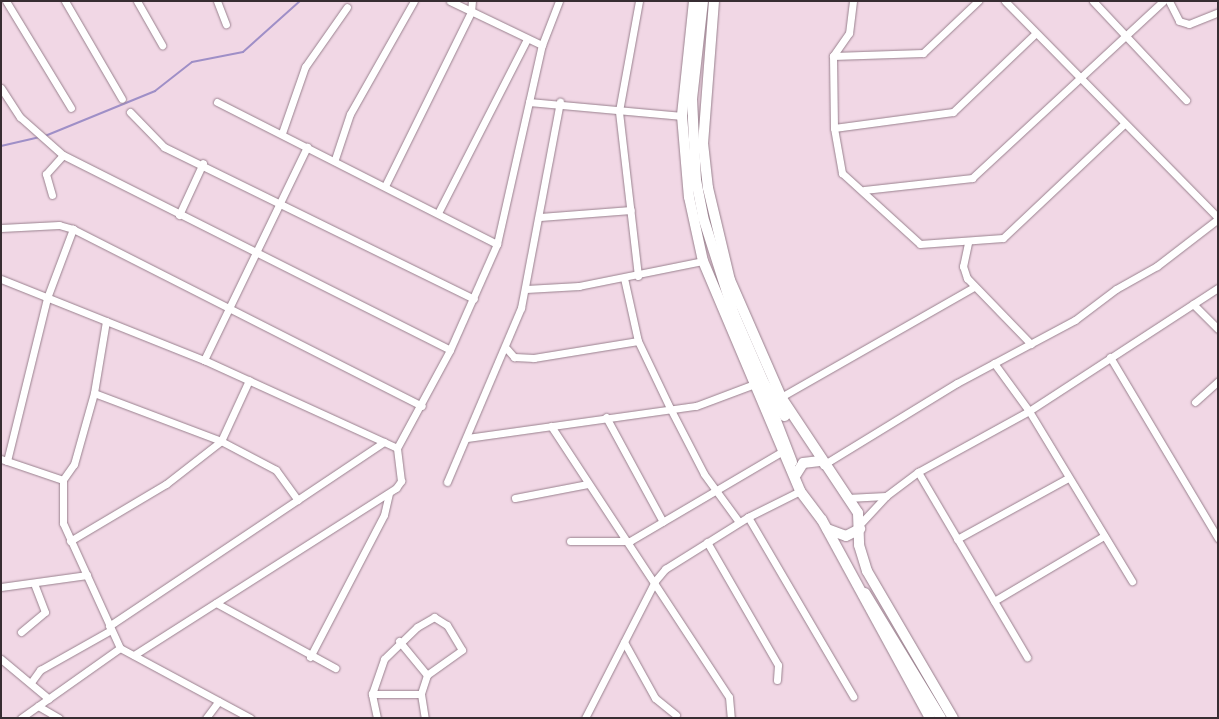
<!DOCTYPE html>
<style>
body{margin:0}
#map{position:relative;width:1219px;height:719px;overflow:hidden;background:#f1d7e5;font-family:"Archivo Narrow",sans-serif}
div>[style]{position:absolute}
.stream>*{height:2px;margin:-1px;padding:0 1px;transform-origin:1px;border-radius:1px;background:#9f8fc7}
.roads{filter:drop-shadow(0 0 1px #99818e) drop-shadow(0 0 1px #99818e)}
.minor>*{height:7px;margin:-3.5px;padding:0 3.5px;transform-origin:3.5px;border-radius:3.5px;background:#fff}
.secondary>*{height:10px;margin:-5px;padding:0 5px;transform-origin:5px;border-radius:5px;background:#fff}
span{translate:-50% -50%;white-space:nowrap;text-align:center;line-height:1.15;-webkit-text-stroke:4px #fff;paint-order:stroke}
.frame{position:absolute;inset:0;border:2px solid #372d32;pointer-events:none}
</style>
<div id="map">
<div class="stream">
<i style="left:45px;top:136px;width:119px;rotate:-22.2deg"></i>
<i style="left:155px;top:91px;width:47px;rotate:-38.1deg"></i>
<i style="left:192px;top:62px;width:52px;rotate:-11.1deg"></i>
<i style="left:243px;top:52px;width:76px;rotate:-41.8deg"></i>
<i style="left:1px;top:146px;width:40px;rotate:-13deg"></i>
</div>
<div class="roads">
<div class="minor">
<i style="left:6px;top:1px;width:125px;rotate:58.7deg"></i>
<i style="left:65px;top:1px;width:113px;rotate:59.8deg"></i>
<i style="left:137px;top:1px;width:51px;rotate:60.4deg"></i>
<i style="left:217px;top:1px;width:25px;rotate:69deg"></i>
<i style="left:450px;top:1px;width:102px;rotate:25.6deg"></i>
<i style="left:853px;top:1px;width:32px;rotate:97deg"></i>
<i style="left:849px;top:33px;width:28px;rotate:125deg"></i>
<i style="left:833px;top:56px;width:72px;rotate:89.2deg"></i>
<i style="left:834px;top:128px;width:46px;rotate:79.9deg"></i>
<i style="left:842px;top:173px;width:105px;rotate:42.3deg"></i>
<i style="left:920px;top:244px;width:83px;rotate:-4.1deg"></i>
<i style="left:1003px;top:238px;width:165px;rotate:-43.3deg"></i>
<i style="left:1005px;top:1px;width:304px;rotate:45.5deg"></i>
<i style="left:1093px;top:1px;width:136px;rotate:46.8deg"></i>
<i style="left:1169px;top:1px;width:22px;rotate:63deg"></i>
<i style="left:1179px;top:21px;width:10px;rotate:17deg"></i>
<i style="left:1189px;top:24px;width:31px;rotate:-22deg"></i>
<i style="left:833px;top:56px;width:90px;rotate:-1.9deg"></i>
<i style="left:923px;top:53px;width:76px;rotate:-43.4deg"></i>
<i style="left:1px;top:88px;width:35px;rotate:57deg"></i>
<i style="left:20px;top:117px;width:57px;rotate:41.5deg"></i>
<i style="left:63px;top:155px;width:433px;rotate:26.7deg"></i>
<i style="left:217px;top:102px;width:314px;rotate:26.9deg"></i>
<i style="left:529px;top:102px;width:154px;rotate:5.2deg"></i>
<i style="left:130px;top:112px;width:49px;rotate:45.8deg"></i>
<i style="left:164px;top:147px;width:345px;rotate:26.1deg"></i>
<i style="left:834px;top:128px;width:120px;rotate:-7.7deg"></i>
<i style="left:953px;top:112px;width:113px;rotate:-43.6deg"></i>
<i style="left:282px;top:133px;width:70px;rotate:-70.8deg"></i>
<i style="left:305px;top:67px;width:73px;rotate:-55deg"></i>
<i style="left:335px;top:159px;width:47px;rotate:-71.6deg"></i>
<i style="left:350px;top:114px;width:130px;rotate:-60.5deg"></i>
<i style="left:385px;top:186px;width:194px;rotate:-63.7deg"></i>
<i style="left:471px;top:12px;width:11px;rotate:-85deg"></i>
<i style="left:864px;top:190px;width:109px;rotate:-6.3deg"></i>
<i style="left:972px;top:178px;width:260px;rotate:-42.8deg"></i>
<i style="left:52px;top:195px;width:22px;rotate:-106deg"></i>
<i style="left:46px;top:174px;width:25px;rotate:-48deg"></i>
<i style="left:438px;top:213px;width:195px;rotate:-62.9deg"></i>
<i style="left:179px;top:215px;width:57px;rotate:-65.2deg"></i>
<i style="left:540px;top:217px;width:91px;rotate:-4.4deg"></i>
<i style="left:1px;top:228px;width:58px;rotate:-3deg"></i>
<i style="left:59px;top:225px;width:15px;rotate:16deg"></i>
<i style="left:73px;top:229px;width:391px;rotate:26.9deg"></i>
<i style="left:968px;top:243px;width:24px;rotate:102deg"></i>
<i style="left:963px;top:266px;width:13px;rotate:72deg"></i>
<i style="left:967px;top:278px;width:92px;rotate:45.9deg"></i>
<i style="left:638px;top:276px;width:166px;rotate:-96.6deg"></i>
<i style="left:619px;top:111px;width:112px;rotate:-79.7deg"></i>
<i style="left:624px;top:278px;width:65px;rotate:77.5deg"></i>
<i style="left:638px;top:341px;width:74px;rotate:64.5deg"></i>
<i style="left:670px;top:408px;width:74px;rotate:62.7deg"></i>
<i style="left:704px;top:474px;width:59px;rotate:53.9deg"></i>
<i style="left:1px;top:279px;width:219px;rotate:21.8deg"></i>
<i style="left:204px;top:360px;width:212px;rotate:24.5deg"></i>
<i style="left:526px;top:289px;width:53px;rotate:-3.2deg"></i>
<i style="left:579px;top:286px;width:126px;rotate:-11.4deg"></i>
<i style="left:1193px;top:304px;width:35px;rotate:45deg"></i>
<i style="left:106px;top:321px;width:73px;rotate:99.5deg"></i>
<i style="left:94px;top:393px;width:74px;rotate:105.7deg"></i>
<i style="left:74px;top:464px;width:19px;rotate:125deg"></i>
<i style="left:63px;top:480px;width:43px;rotate:90deg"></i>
<i style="left:63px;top:523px;width:137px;rotate:65.5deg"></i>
<i style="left:120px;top:648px;width:148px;rotate:28.3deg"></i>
<i style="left:507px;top:349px;width:11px;rotate:49deg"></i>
<i style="left:514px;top:357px;width:20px;rotate:3deg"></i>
<i style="left:534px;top:358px;width:105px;rotate:-9.3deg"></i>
<i style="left:1110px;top:357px;width:211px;rotate:59.2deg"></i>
<i style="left:204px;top:360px;width:237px;rotate:-64.2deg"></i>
<i style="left:994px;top:363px;width:59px;rotate:53.9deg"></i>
<i style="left:1029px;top:411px;width:199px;rotate:58.8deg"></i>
<i style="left:94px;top:393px;width:136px;rotate:20.7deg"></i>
<i style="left:221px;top:441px;width:62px;rotate:27.8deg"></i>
<i style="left:276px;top:470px;width:37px;rotate:54deg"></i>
<i style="left:781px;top:397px;width:222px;rotate:-29.7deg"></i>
<i style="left:1195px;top:402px;width:31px;rotate:-42deg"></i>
<i style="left:606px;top:417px;width:119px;rotate:61.5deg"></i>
<i style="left:551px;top:426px;width:324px;rotate:56.7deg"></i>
<i style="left:729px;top:697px;width:21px;rotate:85deg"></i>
<i style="left:467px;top:438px;width:231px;rotate:-8deg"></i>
<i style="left:696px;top:406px;width:60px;rotate:-20.6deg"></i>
<i style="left:1px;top:459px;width:65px;rotate:18.7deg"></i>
<i style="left:7px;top:461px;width:168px;rotate:-76.2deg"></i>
<i style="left:47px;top:298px;width:74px;rotate:-69.4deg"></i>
<i style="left:823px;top:465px;width:157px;rotate:-31.5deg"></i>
<i style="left:957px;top:383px;width:134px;rotate:-28.1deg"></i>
<i style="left:1075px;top:320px;width:51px;rotate:-37.1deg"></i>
<i style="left:1116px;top:289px;width:47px;rotate:-29.3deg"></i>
<i style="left:1157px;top:266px;width:77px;rotate:-37.6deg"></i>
<i style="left:918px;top:472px;width:215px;rotate:59.5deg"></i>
<i style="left:447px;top:482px;width:189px;rotate:-67deg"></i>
<i style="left:521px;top:308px;width:210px;rotate:-79.3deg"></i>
<i style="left:515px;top:498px;width:74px;rotate:-10.9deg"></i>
<i style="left:847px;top:498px;width:39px;rotate:-3deg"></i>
<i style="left:748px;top:517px;width:208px;rotate:59.6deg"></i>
<i style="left:861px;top:523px;width:37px;rotate:-47deg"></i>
<i style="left:886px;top:496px;width:40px;rotate:-37deg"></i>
<i style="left:918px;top:472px;width:127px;rotate:-28.8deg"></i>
<i style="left:1029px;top:411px;width:225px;rotate:-33.1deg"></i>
<i style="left:957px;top:539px;width:127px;rotate:-28.8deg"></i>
<i style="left:70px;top:541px;width:112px;rotate:-30.7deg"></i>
<i style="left:166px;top:484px;width:70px;rotate:-38deg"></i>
<i style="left:221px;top:441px;width:67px;rotate:-65.3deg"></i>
<i style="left:570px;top:541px;width:60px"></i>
<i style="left:630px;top:541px;width:178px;rotate:-30.5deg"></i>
<i style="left:707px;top:542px;width:142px;rotate:60deg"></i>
<i style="left:778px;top:665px;width:15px;rotate:94deg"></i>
<i style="left:1px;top:587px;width:87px;rotate:-7.9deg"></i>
<i style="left:994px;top:601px;width:128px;rotate:-30.6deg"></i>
<i style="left:216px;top:603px;width:136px;rotate:28.6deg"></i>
<i style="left:109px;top:626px;width:331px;rotate:-33.8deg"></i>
<i style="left:21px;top:632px;width:31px;rotate:-40deg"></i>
<i style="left:45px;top:612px;width:30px;rotate:-111deg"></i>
<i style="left:399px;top:641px;width:44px;rotate:50.5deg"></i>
<i style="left:624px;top:642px;width:64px;rotate:61deg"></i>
<i style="left:655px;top:698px;width:27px;rotate:39deg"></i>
<i style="left:134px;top:655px;width:311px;rotate:-32.5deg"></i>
<i style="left:396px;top:488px;width:9px;rotate:-54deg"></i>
<i style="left:401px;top:481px;width:33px;rotate:-97deg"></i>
<i style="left:397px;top:448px;width:111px;rotate:-61.6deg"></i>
<i style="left:450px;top:350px;width:116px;rotate:-66.1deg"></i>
<i style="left:497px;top:244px;width:204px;rotate:-77.3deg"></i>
<i style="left:542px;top:45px;width:47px;rotate:-68.9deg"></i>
<i style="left:310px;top:657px;width:160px;rotate:-62.5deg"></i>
<i style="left:384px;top:515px;width:22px;rotate:-77deg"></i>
<i style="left:1px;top:659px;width:62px;rotate:39.8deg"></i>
<i style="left:32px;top:681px;width:14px;rotate:-54deg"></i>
<i style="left:40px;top:670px;width:81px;rotate:-29.4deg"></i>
<i style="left:372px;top:694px;width:49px"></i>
<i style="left:38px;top:706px;width:24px;rotate:30deg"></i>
<i style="left:21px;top:718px;width:121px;rotate:-35.3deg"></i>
<i style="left:206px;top:718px;width:21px;rotate:-53deg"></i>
<i style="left:377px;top:718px;width:25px;rotate:-102deg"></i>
<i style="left:372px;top:694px;width:37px;rotate:-71deg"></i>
<i style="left:384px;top:659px;width:46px;rotate:-44.1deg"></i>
<i style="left:417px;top:627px;width:20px;rotate:-30deg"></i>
<i style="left:434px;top:617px;width:15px;rotate:32deg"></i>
<i style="left:447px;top:625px;width:29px;rotate:59deg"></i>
<i style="left:462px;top:650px;width:43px;rotate:144.5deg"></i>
<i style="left:427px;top:675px;width:20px;rotate:108deg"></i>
<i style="left:421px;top:694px;width:24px;rotate:81deg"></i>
<i style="left:585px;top:718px;width:154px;rotate:-62.9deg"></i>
<i style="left:655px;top:581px;width:16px;rotate:-50deg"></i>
<i style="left:665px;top:569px;width:98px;rotate:-32.1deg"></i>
<i style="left:748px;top:517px;width:58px;rotate:-26.6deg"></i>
</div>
<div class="secondary">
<i style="left:694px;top:1px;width:116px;rotate:96deg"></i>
<i style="left:682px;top:116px;width:81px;rotate:85.1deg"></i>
<i style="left:689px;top:197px;width:66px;rotate:77.7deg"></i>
<i style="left:703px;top:261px;width:250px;rotate:67.1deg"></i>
<i style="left:800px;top:491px;width:36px;rotate:53deg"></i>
<i style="left:822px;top:520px;width:226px;rotate:61.4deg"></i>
<i style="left:703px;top:1px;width:99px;rotate:96.4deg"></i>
<i style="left:692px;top:99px;width:81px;rotate:87.2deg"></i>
<i style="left:696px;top:180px;width:38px;rotate:79deg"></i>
<i style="left:703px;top:217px;width:102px;rotate:72.3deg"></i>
<i style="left:734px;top:314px;width:75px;rotate:66.5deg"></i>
<i style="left:764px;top:383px;width:39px;rotate:58deg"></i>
<i style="left:714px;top:1px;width:142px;rotate:94.4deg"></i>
<i style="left:703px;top:143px;width:45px;rotate:83.7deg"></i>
<i style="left:708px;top:188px;width:95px;rotate:76.6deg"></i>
<i style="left:730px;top:280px;width:128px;rotate:66.4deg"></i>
<i style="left:781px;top:397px;width:139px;rotate:56.4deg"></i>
<i style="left:858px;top:513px;width:32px;rotate:88deg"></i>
<i style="left:859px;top:545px;width:27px;rotate:73deg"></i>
<i style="left:867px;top:571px;width:170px;rotate:59.7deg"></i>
<i style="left:765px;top:392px;width:75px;rotate:68.9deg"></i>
<i style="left:795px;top:476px;width:15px;rotate:-58deg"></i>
<i style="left:803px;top:463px;width:17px;rotate:-7deg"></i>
<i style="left:827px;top:529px;width:20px;rotate:20deg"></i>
<i style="left:846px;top:536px;width:16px;rotate:-27deg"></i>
<i style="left:865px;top:593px;width:146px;rotate:58.7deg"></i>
</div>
</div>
<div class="frame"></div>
</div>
